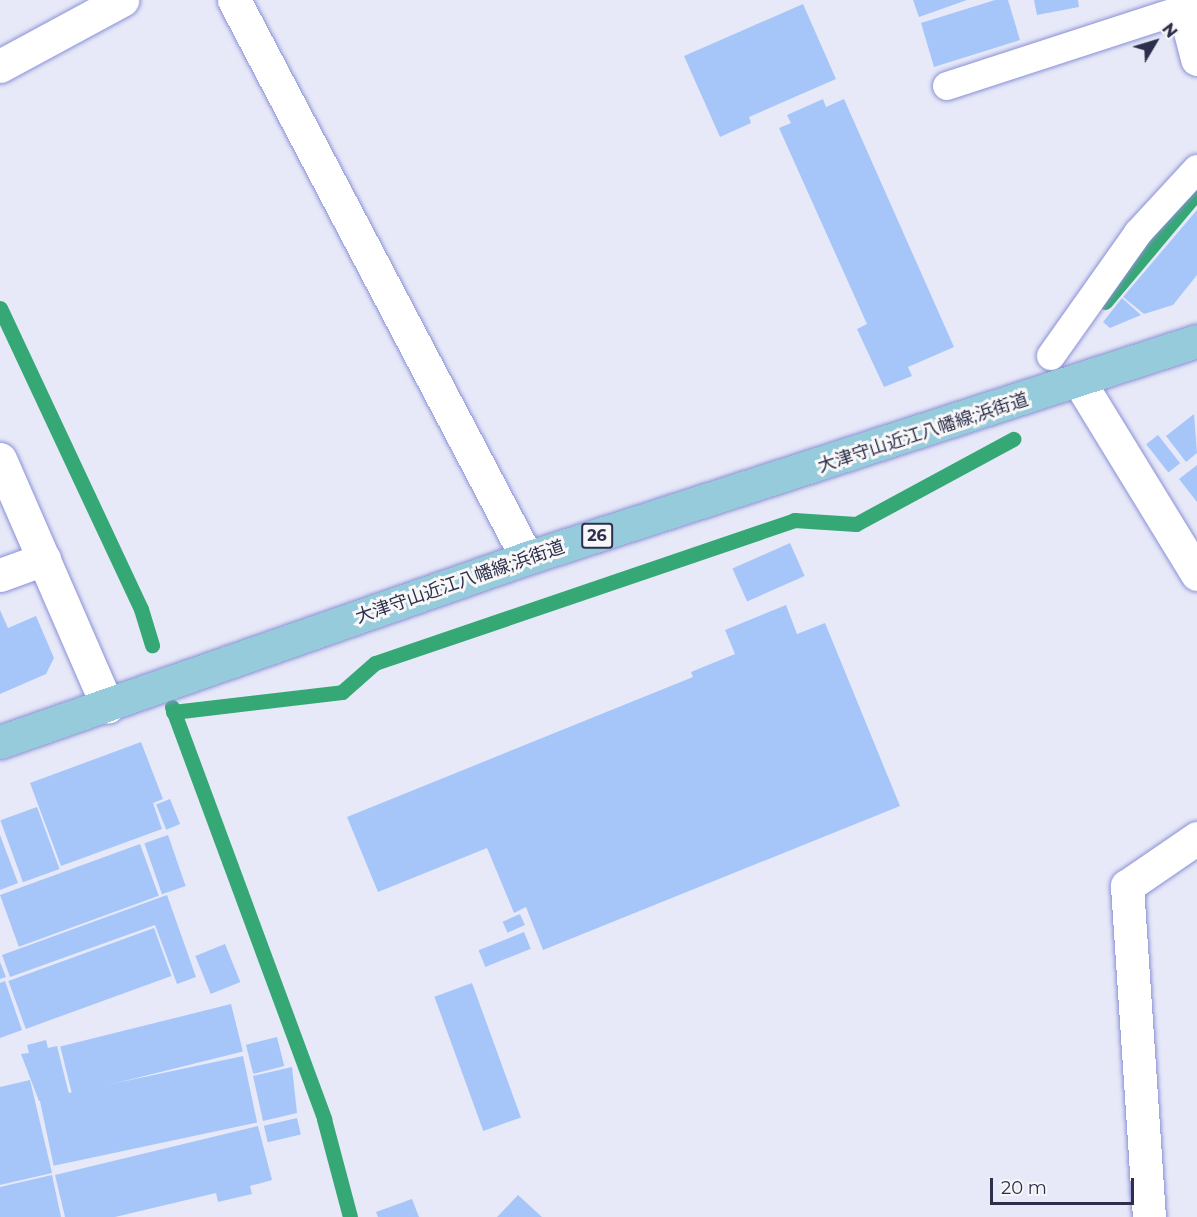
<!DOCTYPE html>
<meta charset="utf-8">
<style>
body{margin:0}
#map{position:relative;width:1197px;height:1217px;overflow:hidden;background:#e7e9f8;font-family:Montserrat,"Noto Sans JP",sans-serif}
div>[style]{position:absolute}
.stream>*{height:15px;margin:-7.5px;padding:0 7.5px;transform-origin:7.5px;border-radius:7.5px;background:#36a875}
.building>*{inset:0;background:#a6c6f9;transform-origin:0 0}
.roads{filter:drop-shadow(0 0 2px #8a90d5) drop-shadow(0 0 2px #8a90d5)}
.lane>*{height:28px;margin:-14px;padding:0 14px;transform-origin:14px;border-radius:14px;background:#fff}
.street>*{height:33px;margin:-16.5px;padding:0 16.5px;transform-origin:16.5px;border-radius:16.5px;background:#fff}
.primary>*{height:33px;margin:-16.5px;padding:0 16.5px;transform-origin:16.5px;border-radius:16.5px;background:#96cbdb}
span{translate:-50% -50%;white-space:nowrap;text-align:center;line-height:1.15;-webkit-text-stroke:6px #f7f7f7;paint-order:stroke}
.shield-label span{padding:2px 4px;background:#f7f7f7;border:2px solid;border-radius:4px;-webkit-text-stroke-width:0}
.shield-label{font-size:16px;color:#2d2f4c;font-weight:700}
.street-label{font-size:18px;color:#2d2f4c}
.north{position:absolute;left:1125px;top:12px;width:60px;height:60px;-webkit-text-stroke:4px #f7f7f7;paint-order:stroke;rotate:52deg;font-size:16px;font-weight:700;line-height:24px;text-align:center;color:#2d2f4c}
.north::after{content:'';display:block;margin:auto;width:21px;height:27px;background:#2d2f4c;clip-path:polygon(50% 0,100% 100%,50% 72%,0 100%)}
.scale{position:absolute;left:990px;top:1178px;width:144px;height:27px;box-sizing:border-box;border:3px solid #2d2f4c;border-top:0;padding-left:8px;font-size:18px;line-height:21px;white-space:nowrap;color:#2d2f4c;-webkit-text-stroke:4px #f7f7f7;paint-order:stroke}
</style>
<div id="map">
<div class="stream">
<i style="left:1105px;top:302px;width:137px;rotate:-50deg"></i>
<i style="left:0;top:308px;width:332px;rotate:64.9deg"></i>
<i style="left:141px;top:609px;width:38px;rotate:73deg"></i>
<i style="left:172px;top:707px;width:439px;rotate:69.7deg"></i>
<i style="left:324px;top:1119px;width:101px;rotate:75.1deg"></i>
<i style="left:173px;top:712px;width:170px;rotate:-6.7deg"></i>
<i style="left:342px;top:692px;width:44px;rotate:-41.3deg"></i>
<i style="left:375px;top:663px;width:443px;rotate:-18.8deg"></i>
<i style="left:794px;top:520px;width:62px;rotate:3.7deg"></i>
<i style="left:856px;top:524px;width:179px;rotate:-28.4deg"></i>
</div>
<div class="building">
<i style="clip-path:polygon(913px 0,967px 0,919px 17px)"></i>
<i style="clip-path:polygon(995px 0,1008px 0,1020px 40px,934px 67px,921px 23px)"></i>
<i style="clip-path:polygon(1034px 0,1078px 0,1079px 7px,1037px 15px)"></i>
<i style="clip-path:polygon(803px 4px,836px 79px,749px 117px,751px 123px,720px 137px,684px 56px)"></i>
<i style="clip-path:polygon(823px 99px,826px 107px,844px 99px,954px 347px,908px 367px,912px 376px,884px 387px,857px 329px,867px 324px,779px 128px,791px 123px,787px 115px)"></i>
<i style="clip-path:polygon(1197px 210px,1197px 275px,1173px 305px,1144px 314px,1123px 297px)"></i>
<i style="clip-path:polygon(1122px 298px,1141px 315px,1110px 328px,1103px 322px)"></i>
<i style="clip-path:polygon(1194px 414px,1197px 453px,1186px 462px,1166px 436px)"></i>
<i style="left:1158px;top:435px;width:36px;height:15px;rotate:52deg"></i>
<i style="clip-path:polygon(1197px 465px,1197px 502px,1179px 479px)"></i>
<i style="left:790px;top:543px;width:36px;height:63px;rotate:66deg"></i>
<i style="clip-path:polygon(786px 605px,797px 634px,825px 623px,900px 806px,543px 950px,526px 907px,514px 913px,487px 848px,378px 892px,347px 817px,693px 677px,691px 672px,735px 654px,725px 630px)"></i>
<i style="clip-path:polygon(0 610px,8px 628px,36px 616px,54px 658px,46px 674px,0 694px)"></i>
<i style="clip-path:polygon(141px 742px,163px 799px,153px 803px,162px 829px,61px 866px,30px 783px)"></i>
<i style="left:170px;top:799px;width:27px;height:15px;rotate:68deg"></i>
<i style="left:37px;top:807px;width:66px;height:39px;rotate:70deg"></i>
<i style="clip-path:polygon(0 835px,18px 883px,0 890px)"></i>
<i style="left:168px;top:835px;width:54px;height:25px;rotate:71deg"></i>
<i style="left:140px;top:844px;width:55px;height:149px;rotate:70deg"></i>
<i style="clip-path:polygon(167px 895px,196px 977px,177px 984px,155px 925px,10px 977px,2px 955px)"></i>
<i style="left:520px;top:914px;width:12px;height:19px;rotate:66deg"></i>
<i style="left:154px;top:928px;width:51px;height:155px;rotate:70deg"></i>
<i style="left:524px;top:932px;width:18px;height:49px;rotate:68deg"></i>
<i style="left:225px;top:944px;width:41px;height:32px;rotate:68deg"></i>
<i style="clip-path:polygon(0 962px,6px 977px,0 979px)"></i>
<i style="clip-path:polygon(5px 981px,22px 1030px,0 1038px,0 983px)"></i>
<i style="left:472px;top:983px;width:143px;height:40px;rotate:70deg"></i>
<i style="left:231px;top:1004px;width:49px;height:176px;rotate:76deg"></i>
<i style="left:277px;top:1037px;width:30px;height:32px;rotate:76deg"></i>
<i style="clip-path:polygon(46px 1040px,48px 1048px,57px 1046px,69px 1094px,39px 1101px,21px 1054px,29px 1053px,27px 1045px)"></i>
<i style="left:243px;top:1056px;width:68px;height:208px;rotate:78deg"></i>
<i style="clip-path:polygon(292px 1067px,297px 1113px,263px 1121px,253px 1076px)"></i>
<i style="clip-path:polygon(30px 1080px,52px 1173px,0 1185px,0 1087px)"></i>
<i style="left:297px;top:1118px;width:17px;height:34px;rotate:77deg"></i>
<i style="clip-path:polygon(258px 1126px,272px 1180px,250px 1186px,252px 1194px,218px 1202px,216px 1193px,115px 1217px,65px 1217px,55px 1175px)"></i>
<i style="clip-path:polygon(52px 1175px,61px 1217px,0 1217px,0 1187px)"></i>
<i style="clip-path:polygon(518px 1195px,542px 1217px,497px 1217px)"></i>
<i style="clip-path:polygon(412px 1199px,419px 1217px,378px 1217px,376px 1212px)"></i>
</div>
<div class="roads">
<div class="lane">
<i style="left:947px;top:86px;width:249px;rotate:-18deg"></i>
<i style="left:1051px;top:356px;width:151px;rotate:-54.7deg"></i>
<i style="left:1138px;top:233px;width:87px;rotate:-47.3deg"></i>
</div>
<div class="street">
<i style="left:234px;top:0;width:630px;rotate:62.3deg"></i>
<i style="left:1182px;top:0;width:61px;rotate:75.7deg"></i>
<i style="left:0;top:66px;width:139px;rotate:-28.4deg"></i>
<i style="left:1080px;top:383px;width:224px;rotate:58.5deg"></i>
<i style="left:0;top:459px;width:270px;rotate:66.5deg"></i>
<i style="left:0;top:575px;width:47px;rotate:-20deg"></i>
<i style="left:1149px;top:1217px;width:332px;rotate:-93.8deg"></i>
<i style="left:1127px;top:886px;width:85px;rotate:-34.4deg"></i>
</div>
<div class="primary">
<i style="left:0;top:742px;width:558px;rotate:-19.25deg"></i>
<i style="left:527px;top:558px;width:704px;rotate:-17.95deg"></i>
</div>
</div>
<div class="shield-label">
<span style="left:597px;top:536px">26</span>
</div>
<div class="street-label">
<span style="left:923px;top:433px;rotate:-18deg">大津守山近江八幡線;浜街道</span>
<span style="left:460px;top:582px;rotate:-19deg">大津守山近江八幡線;浜街道</span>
</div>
<div class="north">N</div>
<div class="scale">20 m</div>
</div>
